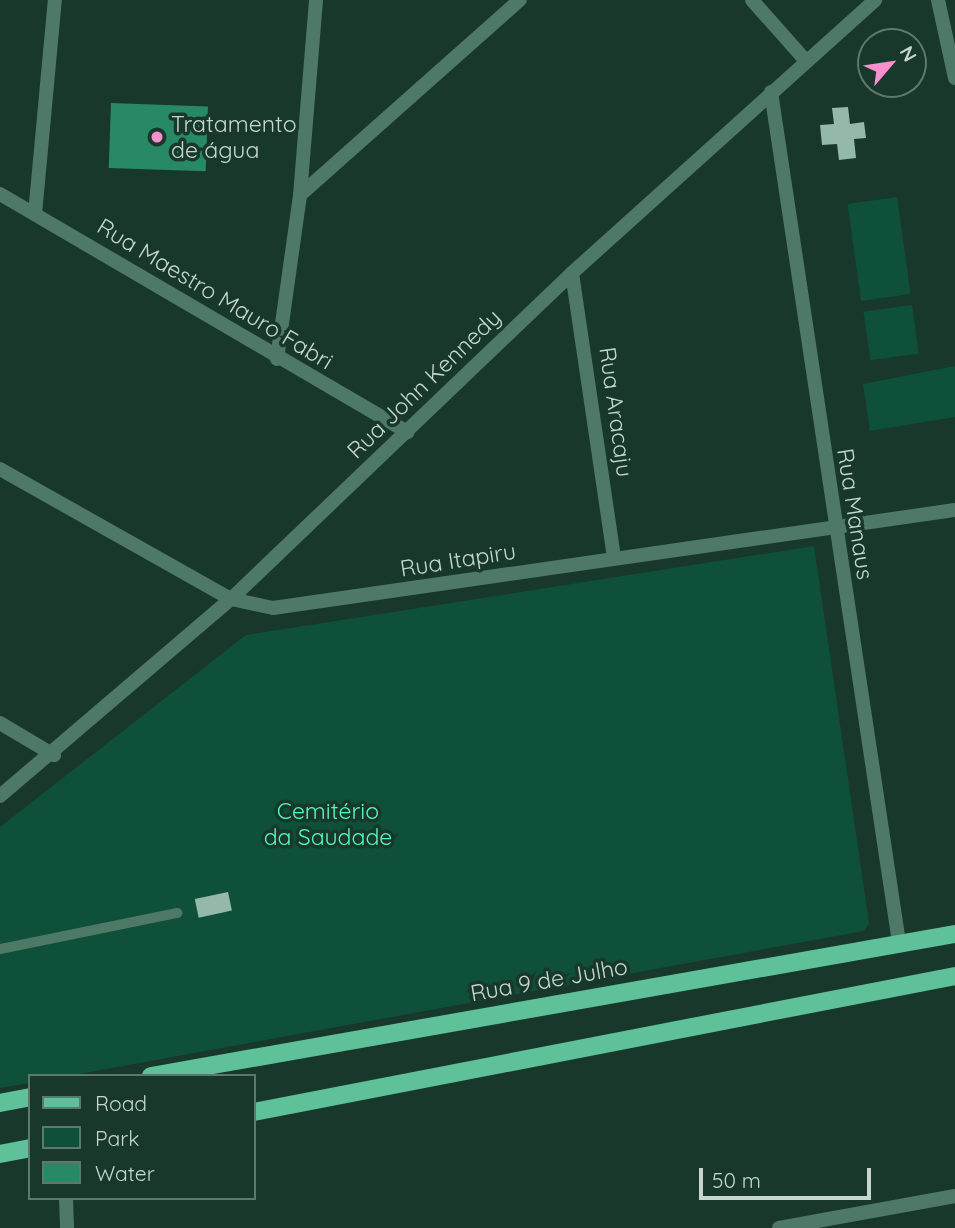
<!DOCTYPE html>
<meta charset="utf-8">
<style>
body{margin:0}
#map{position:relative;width:955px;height:1228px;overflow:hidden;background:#18382b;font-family:Quicksand,sans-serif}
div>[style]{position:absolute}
.green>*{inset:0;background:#0e503a;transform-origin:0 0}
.water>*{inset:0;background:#288966;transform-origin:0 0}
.building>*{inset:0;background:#95b9a8;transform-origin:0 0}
.service>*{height:10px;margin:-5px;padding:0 5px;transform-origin:5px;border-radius:5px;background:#4d7966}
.minor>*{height:14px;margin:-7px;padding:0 7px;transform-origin:7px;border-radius:7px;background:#4d7966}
.tertiary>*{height:14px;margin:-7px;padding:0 7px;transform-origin:7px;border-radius:7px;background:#4d7966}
.primary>*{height:18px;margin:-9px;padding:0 9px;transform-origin:9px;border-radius:9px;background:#5ec199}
.dots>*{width:19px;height:19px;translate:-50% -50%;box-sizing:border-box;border:4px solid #18382b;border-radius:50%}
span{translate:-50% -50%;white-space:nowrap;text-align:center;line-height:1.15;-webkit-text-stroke:7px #18382b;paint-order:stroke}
.poi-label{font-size:23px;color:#c5d7ce}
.left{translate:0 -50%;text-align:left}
.street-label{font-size:23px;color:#c5d7ce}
.park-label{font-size:23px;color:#53f8bd}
.legend{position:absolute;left:28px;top:1074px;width:228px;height:126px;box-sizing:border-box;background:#18382b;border:2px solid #5d786c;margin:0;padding:9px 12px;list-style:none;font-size:21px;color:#c5d7ce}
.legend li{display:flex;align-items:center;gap:14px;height:35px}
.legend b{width:35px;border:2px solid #5d786c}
.north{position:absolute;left:857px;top:28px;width:70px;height:70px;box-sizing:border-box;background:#18382b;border:2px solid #5d786c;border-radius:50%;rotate:61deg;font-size:19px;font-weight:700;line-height:28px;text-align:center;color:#c5d7ce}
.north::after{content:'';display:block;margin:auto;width:24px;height:32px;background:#f890cc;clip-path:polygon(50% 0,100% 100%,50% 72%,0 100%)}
.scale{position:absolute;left:699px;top:1168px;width:172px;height:32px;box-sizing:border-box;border:4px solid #c5d7ce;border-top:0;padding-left:9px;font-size:21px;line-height:24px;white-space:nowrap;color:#c5d7ce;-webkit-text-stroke:5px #18382b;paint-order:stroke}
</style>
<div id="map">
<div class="green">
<i style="left:897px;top:197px;width:98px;height:50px;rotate:82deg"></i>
<i style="left:912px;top:305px;width:49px;height:49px;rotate:82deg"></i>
<i style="clip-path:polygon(955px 366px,955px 417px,870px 431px,863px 384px)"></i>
<i style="clip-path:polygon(814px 546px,869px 923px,864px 931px,68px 1076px,30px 1076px,30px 1083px,0 1088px,0 827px,246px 635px)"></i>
</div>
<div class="water">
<i style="left:111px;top:103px;width:97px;height:65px;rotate:2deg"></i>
</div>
<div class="building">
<i style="clip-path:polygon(848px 107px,850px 124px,864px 122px,866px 138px,854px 139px,856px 158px,839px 160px,837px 144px,822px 145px,820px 125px,834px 124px,832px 108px)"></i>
<i style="left:228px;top:892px;width:19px;height:34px;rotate:78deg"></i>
</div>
<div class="service">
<i style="left:0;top:949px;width:181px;rotate:-11.5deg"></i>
</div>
<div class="minor">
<i style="left:752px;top:0;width:81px;rotate:48.5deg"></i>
<i style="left:938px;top:0;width:80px;rotate:77.7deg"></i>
<i style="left:771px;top:92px;width:860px;rotate:81.44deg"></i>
<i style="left:0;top:194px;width:472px;rotate:30.3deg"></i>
<i style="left:300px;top:195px;width:294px;rotate:-41.6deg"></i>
<i style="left:35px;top:214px;width:215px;rotate:-84.7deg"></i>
<i style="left:572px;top:273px;width:288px;rotate:81.6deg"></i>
<i style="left:277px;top:359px;width:166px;rotate:-82deg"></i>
<i style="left:300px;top:195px;width:196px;rotate:-85.3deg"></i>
<i style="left:0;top:469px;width:265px;rotate:29.4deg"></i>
<i style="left:231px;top:599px;width:43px;rotate:12.1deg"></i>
<i style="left:273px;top:608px;width:689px;rotate:-8.18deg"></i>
<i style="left:0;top:723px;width:63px;rotate:30.7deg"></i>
<i style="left:66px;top:1198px;width:30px;rotate:88deg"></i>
<i style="left:779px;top:1228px;width:179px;rotate:-10.3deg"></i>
</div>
<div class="tertiary">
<i style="left:0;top:796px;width:304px;rotate:-40.5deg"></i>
<i style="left:231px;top:599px;width:472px;rotate:-43.7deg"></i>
<i style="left:572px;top:273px;width:408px;rotate:-42deg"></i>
</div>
<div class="primary">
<i style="left:151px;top:1076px;width:816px;rotate:-10.02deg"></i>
<i style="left:0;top:1103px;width:31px;rotate:-11deg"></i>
<i style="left:254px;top:1112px;width:714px;rotate:-10.98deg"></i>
<i style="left:0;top:1154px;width:31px;rotate:-11deg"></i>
</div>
<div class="dots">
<i style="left:157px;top:137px;background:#f890cc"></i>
</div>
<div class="poi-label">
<span class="left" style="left:171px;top:137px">Tratamento<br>de água</span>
</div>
<div class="street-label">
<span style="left:215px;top:294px;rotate:31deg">Rua Maestro Mauro Fabri</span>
<span style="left:424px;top:384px;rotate:-44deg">Rua John Kennedy</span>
<span style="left:616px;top:412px;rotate:82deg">Rua Aracaju</span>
<span style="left:855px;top:514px;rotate:81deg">Rua Manaus</span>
<span style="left:458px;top:560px;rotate:-9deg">Rua Itapiru</span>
<span style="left:549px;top:980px;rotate:-10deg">Rua 9 de Julho</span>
</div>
<div class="park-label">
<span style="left:328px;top:824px">Cemitério<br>da Saudade</span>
</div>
<ul class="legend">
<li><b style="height:9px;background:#5ec199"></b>Road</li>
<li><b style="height:19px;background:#0e503a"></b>Park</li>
<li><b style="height:19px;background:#288966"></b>Water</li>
</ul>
<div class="north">N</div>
<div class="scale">50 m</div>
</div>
